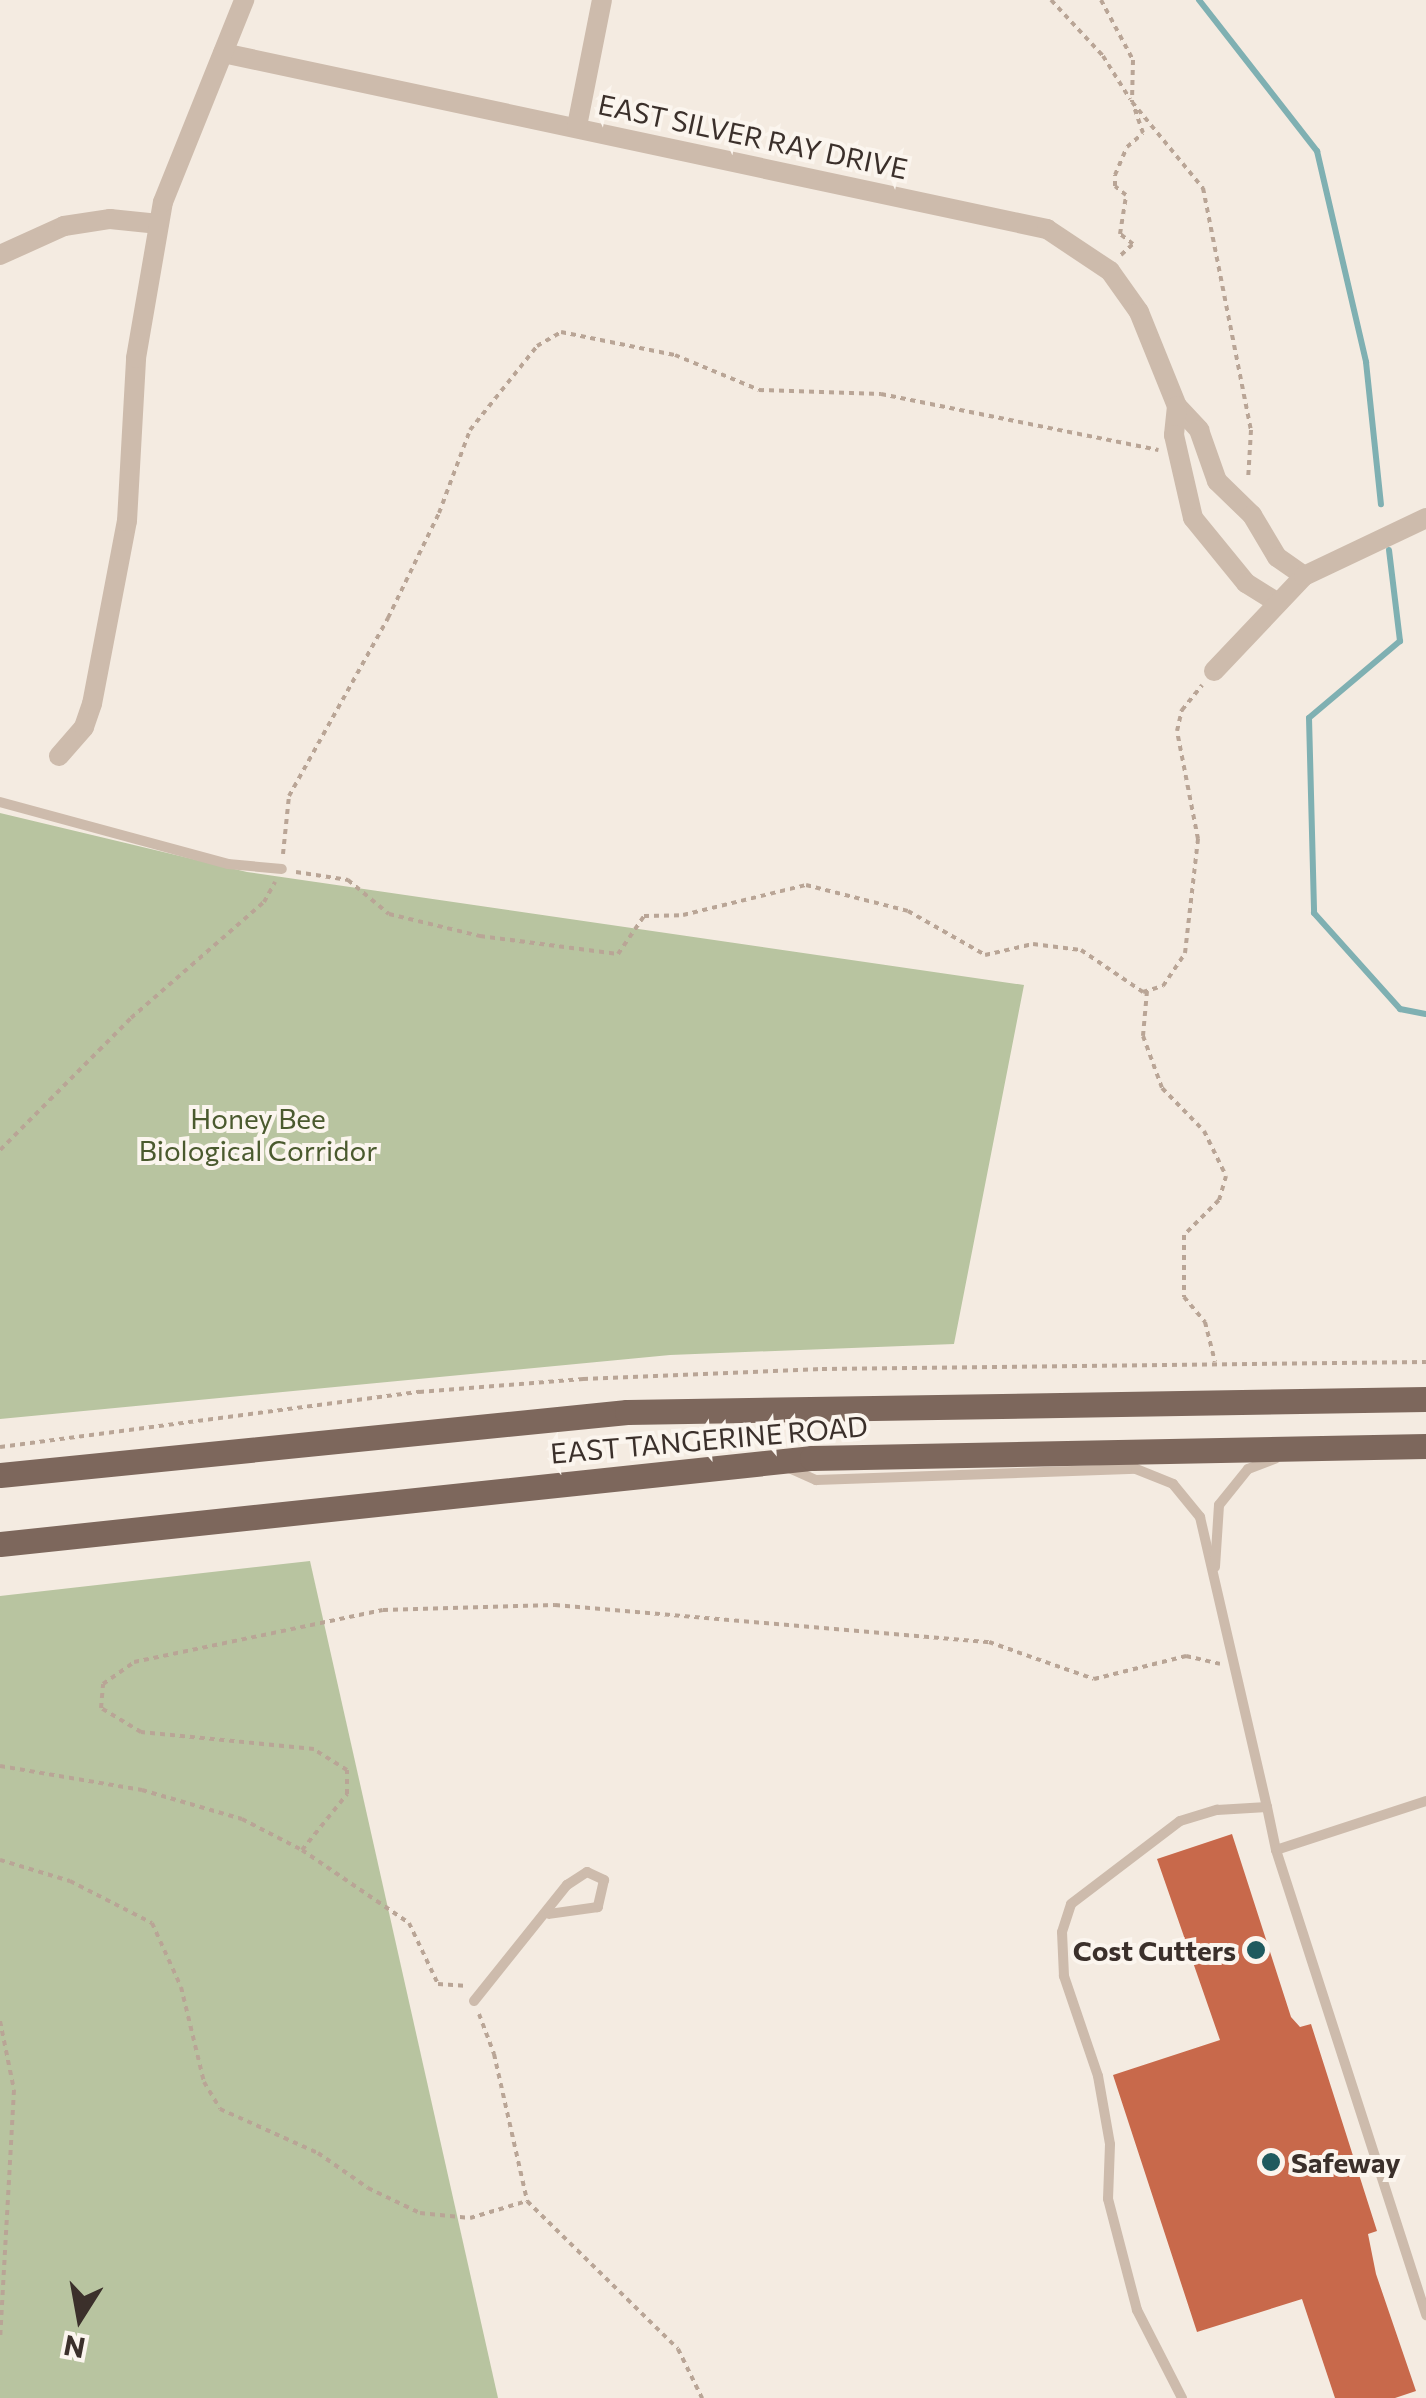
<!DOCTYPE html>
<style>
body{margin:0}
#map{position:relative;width:1426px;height:2398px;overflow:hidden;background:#f4ebe1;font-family:Commissioner,sans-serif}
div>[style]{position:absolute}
.green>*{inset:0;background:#b8c4a0}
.stream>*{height:6px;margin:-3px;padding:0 3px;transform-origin:3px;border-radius:3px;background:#7fb0b2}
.building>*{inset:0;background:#c8694b}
.path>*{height:4px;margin-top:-2px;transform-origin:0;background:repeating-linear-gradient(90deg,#b9a596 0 5px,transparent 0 10px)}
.service>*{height:10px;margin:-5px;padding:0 5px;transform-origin:5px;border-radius:5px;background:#cdbbac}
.minor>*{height:20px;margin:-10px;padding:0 10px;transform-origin:10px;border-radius:10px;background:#cdbbac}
.primary>*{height:25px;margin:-12.5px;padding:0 12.5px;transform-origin:12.5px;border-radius:12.5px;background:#7d675c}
.dots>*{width:28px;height:28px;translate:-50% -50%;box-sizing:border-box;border:5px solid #fbf5ee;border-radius:50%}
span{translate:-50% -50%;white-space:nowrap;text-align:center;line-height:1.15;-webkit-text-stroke:8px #fbf5ee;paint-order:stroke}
.street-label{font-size:28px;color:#3b302b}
.park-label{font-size:28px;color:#4a5a2e}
.poi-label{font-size:28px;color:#3b302b;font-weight:700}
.right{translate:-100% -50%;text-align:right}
.left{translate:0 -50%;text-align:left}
.north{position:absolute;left:30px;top:2268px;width:100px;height:100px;-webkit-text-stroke:8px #fbf5ee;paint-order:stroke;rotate:191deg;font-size:28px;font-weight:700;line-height:40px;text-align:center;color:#3b302b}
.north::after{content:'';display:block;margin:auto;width:35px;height:45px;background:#3b302b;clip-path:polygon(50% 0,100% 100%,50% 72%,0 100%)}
</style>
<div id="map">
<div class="green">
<i style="clip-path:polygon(0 813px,247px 872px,1024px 985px,954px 1344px,670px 1355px,0 1419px)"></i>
<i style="clip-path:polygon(310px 1561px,498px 2398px,0 2398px,0 1596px)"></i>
</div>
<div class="stream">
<i style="left:1199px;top:0;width:192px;rotate:52deg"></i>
<i style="left:1317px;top:151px;width:217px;rotate:76.9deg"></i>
<i style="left:1366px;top:362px;width:143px;rotate:84deg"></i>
<i style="left:1389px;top:550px;width:92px;rotate:83.1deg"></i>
<i style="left:1400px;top:641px;width:119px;rotate:139.8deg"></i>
<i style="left:1309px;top:718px;width:195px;rotate:88.5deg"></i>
<i style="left:1314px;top:913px;width:129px;rotate:48.1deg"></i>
<i style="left:1400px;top:1009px;width:26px;rotate:11deg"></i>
</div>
<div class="building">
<i style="clip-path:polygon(1232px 1834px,1291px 2017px,1300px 2027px,1311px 2024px,1377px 2231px,1368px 2234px,1376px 2274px,1416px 2391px,1395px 2398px,1335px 2398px,1302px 2299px,1197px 2332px,1113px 2075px,1220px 2040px,1157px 1859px)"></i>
</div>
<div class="path">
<i style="left:1051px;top:0;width:76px;rotate:47.1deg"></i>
<i style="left:1103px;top:56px;width:51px;rotate:57.9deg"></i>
<i style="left:1101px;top:0;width:68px;rotate:61.9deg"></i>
<i style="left:1133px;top:60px;width:42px;rotate:91.4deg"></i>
<i style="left:1132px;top:102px;width:112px;rotate:50.5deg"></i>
<i style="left:1203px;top:188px;width:247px;rotate:78.8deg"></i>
<i style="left:1251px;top:430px;width:50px;rotate:93.4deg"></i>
<i style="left:1121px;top:255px;width:16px;rotate:-43deg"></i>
<i style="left:1133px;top:244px;width:16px;rotate:-142deg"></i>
<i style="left:1120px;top:234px;width:39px;rotate:-81deg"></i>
<i style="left:1126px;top:195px;width:14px;rotate:-141deg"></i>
<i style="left:1115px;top:186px;width:11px;rotate:-90deg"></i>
<i style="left:1115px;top:175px;width:30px;rotate:-67deg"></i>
<i style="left:1127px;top:147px;width:21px;rotate:-41deg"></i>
<i style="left:1143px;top:133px;width:28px;rotate:-109deg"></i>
<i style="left:283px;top:854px;width:58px;rotate:-84.1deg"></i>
<i style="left:289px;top:796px;width:204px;rotate:-60.9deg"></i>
<i style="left:388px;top:618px;width:117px;rotate:-64.1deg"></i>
<i style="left:439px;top:513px;width:89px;rotate:-69.5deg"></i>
<i style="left:470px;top:430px;width:107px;rotate:-51.4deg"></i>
<i style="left:537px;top:346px;width:28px;rotate:-30deg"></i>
<i style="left:561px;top:332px;width:116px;rotate:11.4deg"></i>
<i style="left:675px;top:355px;width:91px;rotate:22.6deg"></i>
<i style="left:759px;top:390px;width:122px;rotate:1.9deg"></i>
<i style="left:881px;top:394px;width:283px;rotate:11.4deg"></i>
<i style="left:296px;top:872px;width:53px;rotate:8.7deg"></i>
<i style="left:348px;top:880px;width:53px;rotate:39.7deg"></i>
<i style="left:389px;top:914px;width:94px;rotate:13.6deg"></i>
<i style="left:480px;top:936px;width:139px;rotate:7.4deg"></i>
<i style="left:618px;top:954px;width:46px;rotate:-55.6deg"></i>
<i style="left:644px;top:916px;width:39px;rotate:-1deg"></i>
<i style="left:683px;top:915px;width:127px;rotate:-13.7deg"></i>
<i style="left:806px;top:885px;width:105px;rotate:14.3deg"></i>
<i style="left:908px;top:911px;width:89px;rotate:29.7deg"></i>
<i style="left:985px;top:955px;width:49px;rotate:-12.9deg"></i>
<i style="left:1033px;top:944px;width:48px;rotate:7.1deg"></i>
<i style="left:1081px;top:950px;width:75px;rotate:34.1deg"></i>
<i style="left:1143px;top:992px;width:21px;rotate:-17deg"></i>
<i style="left:1163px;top:986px;width:40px;rotate:-56deg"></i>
<i style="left:1185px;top:953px;width:115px;rotate:-83.5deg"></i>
<i style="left:1198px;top:839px;width:110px;rotate:-101deg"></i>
<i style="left:1177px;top:731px;width:22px;rotate:-77deg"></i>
<i style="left:1182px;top:710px;width:32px;rotate:-51deg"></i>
<i style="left:1147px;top:991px;width:45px;rotate:95.1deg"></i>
<i style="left:1143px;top:1036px;width:55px;rotate:69.9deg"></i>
<i style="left:1162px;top:1088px;width:60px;rotate:45.7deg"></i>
<i style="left:1204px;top:1131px;width:50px;rotate:63.9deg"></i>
<i style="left:1226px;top:1176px;width:25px;rotate:106deg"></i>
<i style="left:1219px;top:1200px;width:49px;rotate:135deg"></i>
<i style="left:1184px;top:1235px;width:62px;rotate:90deg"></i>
<i style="left:1184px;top:1297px;width:33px;rotate:50deg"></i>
<i style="left:1205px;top:1322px;width:41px;rotate:76deg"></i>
<i style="left:0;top:1150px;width:186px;rotate:-45.2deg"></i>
<i style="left:131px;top:1018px;width:176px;rotate:-41.1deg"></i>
<i style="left:264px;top:902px;width:23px;rotate:-61deg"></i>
<i style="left:0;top:1447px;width:423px;rotate:-7.5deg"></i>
<i style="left:419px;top:1392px;width:165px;rotate:-4.5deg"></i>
<i style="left:583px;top:1379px;width:239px;rotate:-2.4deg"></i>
<i style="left:822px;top:1369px;width:604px;rotate:-0.66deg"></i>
<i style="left:0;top:1766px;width:144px;rotate:9.6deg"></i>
<i style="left:142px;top:1790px;width:104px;rotate:16.2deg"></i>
<i style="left:242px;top:1819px;width:68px;rotate:27.3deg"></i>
<i style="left:302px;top:1850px;width:130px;rotate:34.3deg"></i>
<i style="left:409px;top:1923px;width:68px;rotate:64.6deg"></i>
<i style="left:438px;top:1984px;width:30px;rotate:4deg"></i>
<i style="left:302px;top:1850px;width:72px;rotate:-51.2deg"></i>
<i style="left:347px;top:1794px;width:24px;rotate:-90deg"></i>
<i style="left:347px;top:1770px;width:39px;rotate:-148deg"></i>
<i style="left:314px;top:1749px;width:174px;rotate:-174.4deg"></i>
<i style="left:141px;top:1732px;width:47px;rotate:-149deg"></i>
<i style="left:101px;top:1708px;width:24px;rotate:-85deg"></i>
<i style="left:103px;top:1684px;width:38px;rotate:-35deg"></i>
<i style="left:134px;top:1662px;width:254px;rotate:-11.8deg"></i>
<i style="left:383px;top:1610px;width:172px;rotate:-1.7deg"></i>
<i style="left:555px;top:1605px;width:436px;rotate:4.9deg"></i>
<i style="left:989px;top:1642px;width:111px;rotate:19.4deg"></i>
<i style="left:1094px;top:1679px;width:95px;rotate:-14deg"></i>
<i style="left:1186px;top:1656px;width:35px;rotate:13deg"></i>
<i style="left:0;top:1860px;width:73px;rotate:16.7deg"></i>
<i style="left:70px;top:1881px;width:92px;rotate:27.1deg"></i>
<i style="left:152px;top:1923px;width:70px;rotate:65.6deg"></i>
<i style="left:181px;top:1987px;width:98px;rotate:76.4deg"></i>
<i style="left:204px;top:2082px;width:31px;rotate:59deg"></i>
<i style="left:220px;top:2109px;width:107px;rotate:24.2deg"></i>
<i style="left:318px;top:2153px;width:61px;rotate:35deg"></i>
<i style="left:368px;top:2188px;width:58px;rotate:25.7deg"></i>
<i style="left:420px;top:2213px;width:50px;rotate:5.7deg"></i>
<i style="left:470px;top:2218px;width:59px;rotate:-16.6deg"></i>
<i style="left:479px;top:2014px;width:43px;rotate:69.4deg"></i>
<i style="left:494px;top:2054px;width:151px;rotate:77.3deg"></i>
<i style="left:527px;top:2201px;width:211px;rotate:44.4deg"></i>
<i style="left:678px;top:2349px;width:55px;rotate:63.9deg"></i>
<i style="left:0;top:2021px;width:70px;rotate:78.5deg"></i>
<i style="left:14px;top:2090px;width:248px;rotate:93.2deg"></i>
</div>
<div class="service">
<i style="left:0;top:802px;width:236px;rotate:15.2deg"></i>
<i style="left:228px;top:864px;width:54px;rotate:5.3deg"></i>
<i style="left:789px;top:1468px;width:30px;rotate:24deg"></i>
<i style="left:816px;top:1480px;width:320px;rotate:-2deg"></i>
<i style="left:1136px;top:1469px;width:40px;rotate:22deg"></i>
<i style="left:1173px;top:1484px;width:43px;rotate:50.7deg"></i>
<i style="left:1200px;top:1517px;width:298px;rotate:77deg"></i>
<i style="left:1215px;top:1567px;width:62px;rotate:-86.3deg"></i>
<i style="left:1219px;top:1505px;width:46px;rotate:-51.1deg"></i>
<i style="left:1248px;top:1469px;width:30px;rotate:-21deg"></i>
<i style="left:1276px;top:1850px;width:489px;rotate:72.1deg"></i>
<i style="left:474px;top:2001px;width:149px;rotate:-51.3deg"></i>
<i style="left:567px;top:1885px;width:24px;rotate:-33deg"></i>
<i style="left:587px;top:1872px;width:19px;rotate:25deg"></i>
<i style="left:604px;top:1880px;width:28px;rotate:103deg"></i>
<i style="left:598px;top:1907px;width:49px;rotate:171.9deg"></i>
<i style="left:1182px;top:2398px;width:99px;rotate:-117.1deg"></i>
<i style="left:1137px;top:2310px;width:115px;rotate:-104.6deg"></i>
<i style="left:1108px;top:2199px;width:55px;rotate:-87.9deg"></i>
<i style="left:1110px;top:2144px;width:69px;rotate:-100deg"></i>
<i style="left:1098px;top:2076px;width:106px;rotate:-108.8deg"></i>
<i style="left:1064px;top:1976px;width:44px;rotate:-92.6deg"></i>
<i style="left:1062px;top:1932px;width:29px;rotate:-72deg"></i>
<i style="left:1071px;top:1904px;width:137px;rotate:-37.3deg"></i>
<i style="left:1180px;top:1821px;width:39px;rotate:-17deg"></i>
<i style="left:1217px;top:1810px;width:50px;rotate:-3.4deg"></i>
<i style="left:1267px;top:1807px;width:44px;rotate:78.2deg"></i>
<i style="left:1276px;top:1850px;width:158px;rotate:-18.1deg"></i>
</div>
<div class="minor">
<i style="left:223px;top:53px;width:843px;rotate:12.06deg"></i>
<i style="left:1047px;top:229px;width:76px;rotate:33.7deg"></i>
<i style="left:1110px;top:271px;width:50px;rotate:54.7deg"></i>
<i style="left:1139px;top:312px;width:101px;rotate:68deg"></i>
<i style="left:1177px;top:406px;width:33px;rotate:47deg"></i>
<i style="left:1199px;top:430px;width:54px;rotate:70.6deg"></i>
<i style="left:1217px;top:481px;width:49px;rotate:44.2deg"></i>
<i style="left:1252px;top:515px;width:49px;rotate:59.2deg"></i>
<i style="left:1277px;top:557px;width:33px;rotate:35deg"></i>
<i style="left:577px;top:126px;width:128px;rotate:-78.8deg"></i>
<i style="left:0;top:255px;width:70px;rotate:-24.4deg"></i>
<i style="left:64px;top:226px;width:47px;rotate:-8.7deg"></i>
<i style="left:110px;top:219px;width:49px;rotate:5.8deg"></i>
<i style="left:1177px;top:406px;width:29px;rotate:96deg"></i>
<i style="left:1174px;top:435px;width:85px;rotate:77.1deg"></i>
<i style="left:1193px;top:518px;width:84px;rotate:50.8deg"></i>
<i style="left:1246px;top:583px;width:36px;rotate:32deg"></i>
<i style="left:1214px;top:671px;width:131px;rotate:-46.5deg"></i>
<i style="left:1304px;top:576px;width:135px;rotate:-25.4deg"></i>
<i style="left:59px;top:756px;width:38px;rotate:-49deg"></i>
<i style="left:84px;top:727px;width:24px;rotate:-71deg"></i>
<i style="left:92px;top:704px;width:186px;rotate:-79.2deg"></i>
<i style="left:127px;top:521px;width:163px;rotate:-86.8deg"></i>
<i style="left:136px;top:358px;width:158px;rotate:-80.2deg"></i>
<i style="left:163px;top:202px;width:218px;rotate:-68.1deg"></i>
</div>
<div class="primary">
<i style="left:0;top:1475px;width:630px;rotate:-5.74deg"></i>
<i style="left:627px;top:1412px;width:799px;rotate:-0.93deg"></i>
<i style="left:0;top:1544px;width:817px;rotate:-6.05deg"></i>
<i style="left:812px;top:1458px;width:614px;rotate:-1.12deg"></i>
</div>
<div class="dots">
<i style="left:1256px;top:1950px;background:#1f5a5e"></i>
<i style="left:1271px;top:2162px;background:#1f5a5e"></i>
</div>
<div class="street-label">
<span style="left:753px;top:136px;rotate:12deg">EAST SILVER RAY DRIVE</span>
<span style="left:709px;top:1439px;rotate:-5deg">EAST TANGERINE ROAD</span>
</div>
<div class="park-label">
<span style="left:258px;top:1134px">Honey Bee<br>Biological Corridor</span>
</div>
<div class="poi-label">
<span class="right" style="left:1236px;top:1950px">Cost Cutters</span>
<span class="left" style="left:1291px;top:2162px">Safeway</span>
</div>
<div class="north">N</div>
</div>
